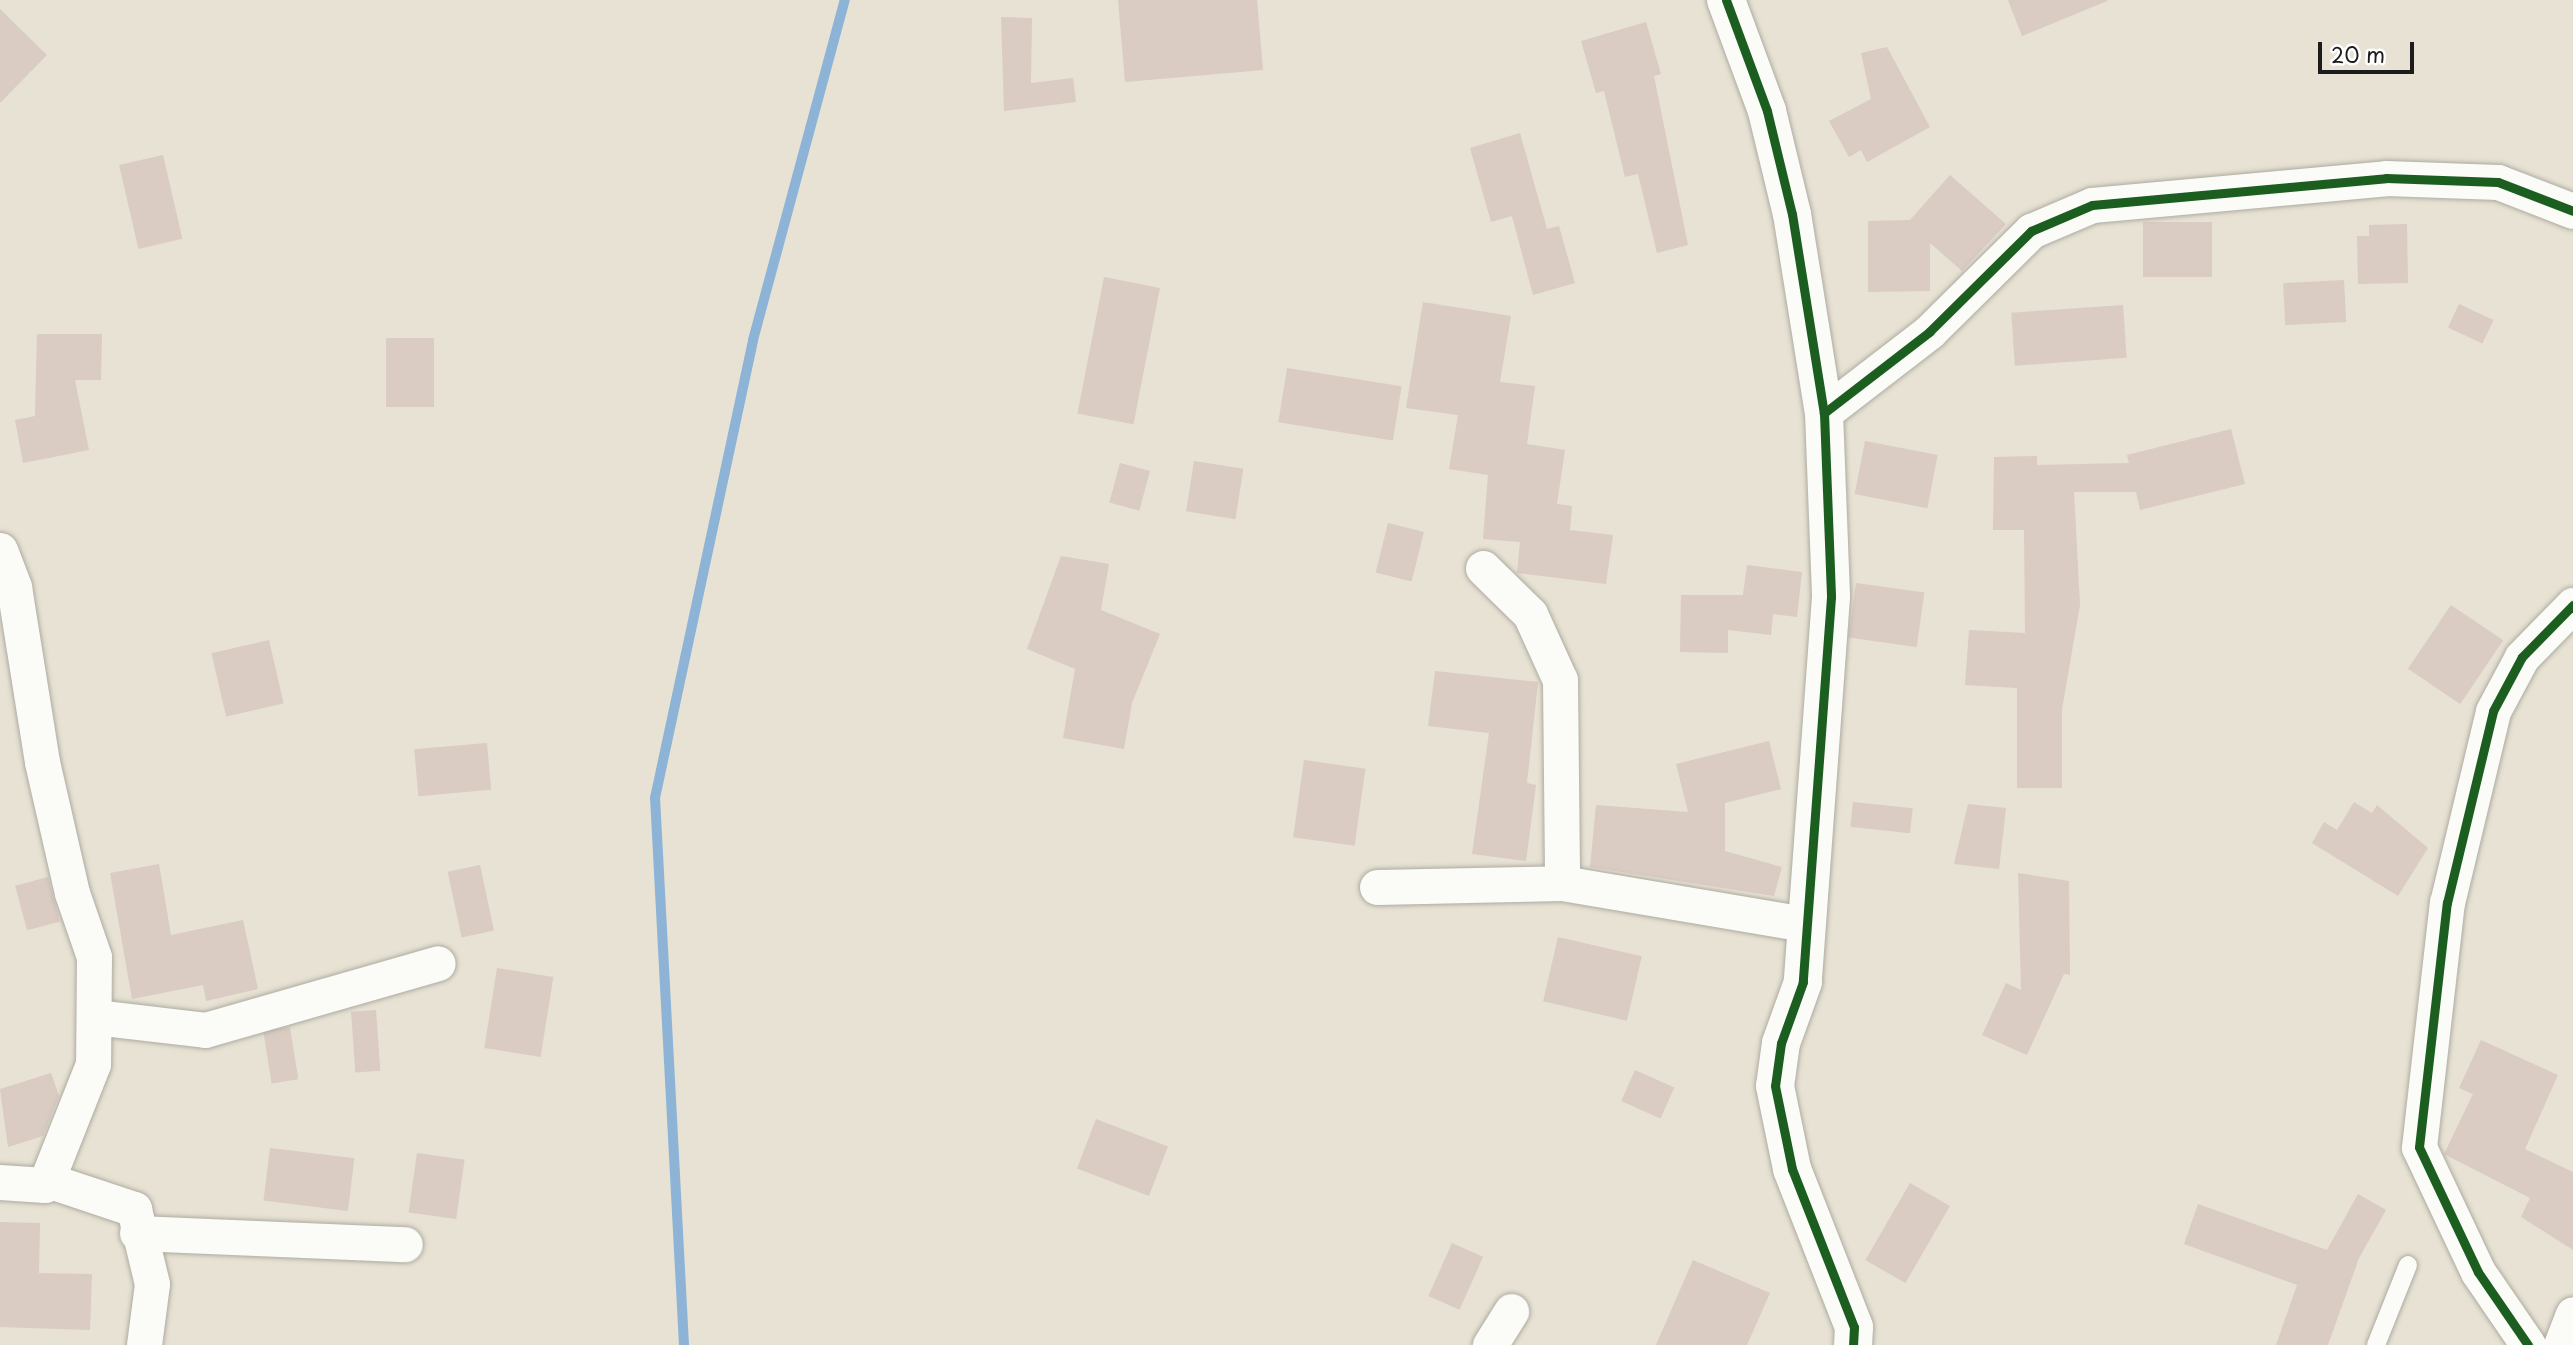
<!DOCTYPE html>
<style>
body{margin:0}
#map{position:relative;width:2573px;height:1345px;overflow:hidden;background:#e7e2d3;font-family:"Playpen Sans",sans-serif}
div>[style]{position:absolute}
.stream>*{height:10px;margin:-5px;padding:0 5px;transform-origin:5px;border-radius:5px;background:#8db4d6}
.building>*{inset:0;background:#dacbc3;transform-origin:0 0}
.roads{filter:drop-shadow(0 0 2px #aeaba2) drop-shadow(0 0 2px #aeaba2)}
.lane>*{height:18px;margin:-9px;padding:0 9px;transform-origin:9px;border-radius:9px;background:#fbfbf8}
.street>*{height:35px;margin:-17.5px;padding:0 17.5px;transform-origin:17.5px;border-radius:17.5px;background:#fbfbf8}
.secondary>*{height:38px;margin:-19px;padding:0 19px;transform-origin:19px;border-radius:19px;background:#fbfbf8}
.cycleway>*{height:9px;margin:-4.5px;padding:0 4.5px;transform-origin:4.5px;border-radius:4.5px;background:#1b5e20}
span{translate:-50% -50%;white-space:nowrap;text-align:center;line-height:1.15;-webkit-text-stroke:6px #fff;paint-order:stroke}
.scale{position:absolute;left:2318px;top:42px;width:96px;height:32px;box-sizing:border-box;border:4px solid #1c1c1c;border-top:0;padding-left:9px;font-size:21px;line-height:24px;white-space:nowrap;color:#1c1c1c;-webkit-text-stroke:5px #fff;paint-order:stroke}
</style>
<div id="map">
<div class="stream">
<i style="left:684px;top:1345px;width:548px;rotate:-93.03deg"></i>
<i style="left:655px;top:798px;width:468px;rotate:-77.9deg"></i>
<i style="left:753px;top:340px;width:352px;rotate:-74.9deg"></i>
</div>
<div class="building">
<i style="clip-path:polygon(1118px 0,1257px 0,1263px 70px,1125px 82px)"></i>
<i style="clip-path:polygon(2008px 0,2107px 0,2107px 1px,2022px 36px)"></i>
<i style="clip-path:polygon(0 9px,47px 55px,0 103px)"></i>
<i style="clip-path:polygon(1001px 17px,1032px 18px,1031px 83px,1073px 78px,1076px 102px,1004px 111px)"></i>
<i style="clip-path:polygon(1646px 22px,1661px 74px,1654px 76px,1688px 245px,1657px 253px,1638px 174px,1625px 177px,1604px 91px,1596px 93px,1581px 41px)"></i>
<i style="clip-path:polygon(1887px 47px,1930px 127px,1867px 162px,1861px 150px,1849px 157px,1829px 121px,1871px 99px,1861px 53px)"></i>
<i style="clip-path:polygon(1520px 133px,1547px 229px,1559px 226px,1575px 283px,1533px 295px,1512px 216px,1491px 222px,1470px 148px)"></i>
<i style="left:163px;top:155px;width:86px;height:45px;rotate:77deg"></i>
<i style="clip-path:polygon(1950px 175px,2006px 224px,1962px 271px,1930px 243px,1930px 291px,1868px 292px,1868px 221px,1910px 220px)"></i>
<i style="left:2143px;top:222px;width:69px;height:55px"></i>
<i style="clip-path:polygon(2407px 224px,2408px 283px,2358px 284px,2357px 236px,2369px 236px,2369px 225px)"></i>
<i style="left:1104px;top:277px;width:57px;height:139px;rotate:11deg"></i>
<i style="left:2344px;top:280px;width:42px;height:61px;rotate:87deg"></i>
<i style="clip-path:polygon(1423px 302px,1511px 316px,1500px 382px,1535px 386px,1527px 444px,1565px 450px,1557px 504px,1572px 506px,1570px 530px,1613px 535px,1606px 584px,1517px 573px,1520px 542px,1483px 539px,1488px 475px,1449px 469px,1458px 415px,1406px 408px)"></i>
<i style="left:2459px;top:304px;width:38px;height:26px;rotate:25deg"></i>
<i style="left:2123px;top:305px;width:53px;height:112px;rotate:86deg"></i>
<i style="clip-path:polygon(37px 334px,102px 334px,101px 380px,75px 380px,89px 450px,23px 463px,15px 420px,35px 416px)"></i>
<i style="left:386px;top:338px;width:48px;height:69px"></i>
<i style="left:1287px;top:368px;width:116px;height:55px;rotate:9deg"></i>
<i style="clip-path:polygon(2231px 429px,2245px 484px,2140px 510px,2136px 492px,2074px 492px,2080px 605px,2062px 709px,2062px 788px,2017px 788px,2017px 688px,1965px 685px,1969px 630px,2025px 633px,2024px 530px,1993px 530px,1994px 457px,2037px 456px,2037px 465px,2129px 463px,2127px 455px)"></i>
<i style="left:1865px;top:441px;width:74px;height:54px;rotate:11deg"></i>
<i style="left:1194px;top:461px;width:50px;height:51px;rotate:9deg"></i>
<i style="left:1120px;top:463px;width:31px;height:41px;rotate:15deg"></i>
<i style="left:1388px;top:523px;width:37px;height:51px;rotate:14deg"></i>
<i style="clip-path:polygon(1061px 556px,1109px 564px,1101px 610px,1160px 634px,1132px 703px,1124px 749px,1063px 738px,1075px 669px,1027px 649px)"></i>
<i style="clip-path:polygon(1747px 565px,1802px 572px,1797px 617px,1773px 614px,1771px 635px,1728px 630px,1728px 653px,1680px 652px,1681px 595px,1743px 595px)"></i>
<i style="left:1856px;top:583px;width:69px;height:55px;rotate:8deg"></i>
<i style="left:2451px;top:605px;width:63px;height:77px;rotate:34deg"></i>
<i style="left:269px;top:640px;width:65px;height:59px;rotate:77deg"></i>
<i style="clip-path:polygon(1435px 671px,1538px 682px,1527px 783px,1536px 785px,1526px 861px,1472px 854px,1489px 733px,1428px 726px)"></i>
<i style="clip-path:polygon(1769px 741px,1781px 789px,1725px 803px,1725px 851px,1782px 867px,1774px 896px,1590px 867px,1596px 805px,1688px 812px,1676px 764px)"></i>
<i style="left:487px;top:743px;width:47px;height:73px;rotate:85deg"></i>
<i style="left:1304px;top:760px;width:62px;height:78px;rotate:8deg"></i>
<i style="left:1853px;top:802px;width:60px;height:25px;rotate:6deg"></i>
<i style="clip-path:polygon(2354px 802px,2372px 813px,2377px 805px,2428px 848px,2398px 896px,2312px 843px,2324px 822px,2337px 830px)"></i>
<i style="clip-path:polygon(1968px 804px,2006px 808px,1999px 869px,1954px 864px)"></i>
<i style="clip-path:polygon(159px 864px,171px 935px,243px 920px,258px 989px,206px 1001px,203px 985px,132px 999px,110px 873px)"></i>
<i style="left:480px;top:865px;width:67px;height:33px;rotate:78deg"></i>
<i style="clip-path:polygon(2018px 873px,2069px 881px,2070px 975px,2064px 974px,2027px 1055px,1982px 1035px,2006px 983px,2021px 990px)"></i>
<i style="left:48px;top:877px;width:46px;height:34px;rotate:75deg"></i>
<i style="left:1558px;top:937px;width:86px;height:66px;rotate:13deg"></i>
<i style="left:497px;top:968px;width:57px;height:81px;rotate:9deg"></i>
<i style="left:376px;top:1010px;width:61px;height:25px;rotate:86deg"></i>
<i style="left:290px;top:1027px;width:53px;height:27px;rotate:81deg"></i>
<i style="clip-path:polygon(2481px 1040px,2558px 1075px,2525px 1149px,2573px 1172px,2573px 1250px,2521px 1217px,2530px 1198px,2444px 1154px,2473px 1094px,2459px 1088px)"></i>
<i style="left:1635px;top:1070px;width:43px;height:34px;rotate:24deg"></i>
<i style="clip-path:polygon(51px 1073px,59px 1096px,43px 1136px,8px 1147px,0 1089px)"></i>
<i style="left:1096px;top:1119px;width:77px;height:53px;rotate:21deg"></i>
<i style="left:270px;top:1148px;width:85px;height:53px;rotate:7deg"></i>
<i style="left:417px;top:1153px;width:48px;height:60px;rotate:8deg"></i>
<i style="left:1910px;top:1183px;width:46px;height:89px;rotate:30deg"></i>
<i style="clip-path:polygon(2358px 1194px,2386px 1210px,2359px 1258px,2328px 1345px,2276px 1345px,2297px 1285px,2184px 1244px,2198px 1204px,2327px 1250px)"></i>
<i style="clip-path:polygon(0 1222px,40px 1223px,39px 1273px,92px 1274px,90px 1330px,0 1327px)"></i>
<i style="left:1452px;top:1243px;width:34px;height:58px;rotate:24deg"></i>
<i style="clip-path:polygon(1693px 1260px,1770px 1293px,1747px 1345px,1656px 1345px)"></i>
</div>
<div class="roads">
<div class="lane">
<i style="left:2376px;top:1345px;width:86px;rotate:-68.2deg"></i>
</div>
<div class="street">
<i style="left:1824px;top:413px;width:133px;rotate:-37.6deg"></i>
<i style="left:1929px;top:332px;width:144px;rotate:-44.7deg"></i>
<i style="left:2031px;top:231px;width:66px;rotate:-23.1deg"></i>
<i style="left:2092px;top:205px;width:295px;rotate:-5.2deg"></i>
<i style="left:2386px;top:178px;width:112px;rotate:2deg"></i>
<i style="left:2498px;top:182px;width:80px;rotate:21.1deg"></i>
<i style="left:0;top:550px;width:40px;rotate:69deg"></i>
<i style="left:14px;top:587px;width:177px;rotate:80.9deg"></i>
<i style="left:42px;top:762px;width:134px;rotate:77.1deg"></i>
<i style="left:72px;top:893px;width:68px;rotate:71deg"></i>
<i style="left:94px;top:957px;width:107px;rotate:90.5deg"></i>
<i style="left:93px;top:1064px;width:125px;rotate:111.6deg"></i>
<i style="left:1483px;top:568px;width:66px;rotate:44.4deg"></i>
<i style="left:1530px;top:614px;width:72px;rotate:65.6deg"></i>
<i style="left:1560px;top:680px;width:203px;rotate:89.4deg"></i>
<i style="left:1377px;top:887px;width:185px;rotate:-1.2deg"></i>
<i style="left:1562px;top:883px;width:246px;rotate:9.6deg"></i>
<i style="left:95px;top:1017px;width:111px;rotate:6.7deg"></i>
<i style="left:205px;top:1030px;width:242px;rotate:-16deg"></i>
<i style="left:0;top:1182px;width:45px;rotate:3.8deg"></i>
<i style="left:45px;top:1185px;width:5px;rotate:-68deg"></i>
<i style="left:47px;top:1180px;width:92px;rotate:18.4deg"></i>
<i style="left:134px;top:1209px;width:77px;rotate:76.5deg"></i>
<i style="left:152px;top:1284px;width:62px;rotate:97.5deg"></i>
<i style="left:137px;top:1233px;width:268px;rotate:2.4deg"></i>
<i style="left:1490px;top:1345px;width:40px;rotate:-58deg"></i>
<i style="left:2528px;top:1345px;width:88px;rotate:-124.4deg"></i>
<i style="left:2478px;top:1272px;width:138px;rotate:-115.3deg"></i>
<i style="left:2419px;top:1147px;width:246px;rotate:-83.5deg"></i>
<i style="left:2447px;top:903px;width:197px;rotate:-76.5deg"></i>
<i style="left:2493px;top:711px;width:61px;rotate:-61.8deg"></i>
<i style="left:2522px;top:657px;width:73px;rotate:-45.6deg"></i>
<i style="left:2561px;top:1345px;width:33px;rotate:-69deg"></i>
</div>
<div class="secondary">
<i style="left:1726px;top:0;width:118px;rotate:69.7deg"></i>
<i style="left:1767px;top:111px;width:106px;rotate:76.4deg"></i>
<i style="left:1792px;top:214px;width:202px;rotate:80.9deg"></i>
<i style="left:1824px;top:413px;width:184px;rotate:87.8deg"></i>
<i style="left:1831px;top:597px;width:386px;rotate:94.2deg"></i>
<i style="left:1803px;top:982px;width:65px;rotate:109.8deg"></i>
<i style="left:1781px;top:1043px;width:43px;rotate:97.9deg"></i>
<i style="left:1775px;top:1086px;width:85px;rotate:78.4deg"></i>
<i style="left:1792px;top:1169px;width:170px;rotate:68.6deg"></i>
<i style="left:1854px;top:1327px;width:18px;rotate:93deg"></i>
</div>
</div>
<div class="cycleway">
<i style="left:1726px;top:0;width:118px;rotate:69.7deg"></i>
<i style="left:1767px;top:111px;width:106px;rotate:76.4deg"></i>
<i style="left:1792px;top:214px;width:202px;rotate:80.9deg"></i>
<i style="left:1824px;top:413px;width:184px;rotate:87.8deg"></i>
<i style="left:1831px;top:597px;width:386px;rotate:94.2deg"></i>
<i style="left:1803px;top:982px;width:65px;rotate:109.8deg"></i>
<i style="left:1781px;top:1043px;width:43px;rotate:97.9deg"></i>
<i style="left:1775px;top:1086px;width:85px;rotate:78.4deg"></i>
<i style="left:1792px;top:1169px;width:170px;rotate:68.6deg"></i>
<i style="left:1854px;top:1327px;width:18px;rotate:93deg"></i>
<i style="left:1824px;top:413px;width:133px;rotate:-37.6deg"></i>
<i style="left:1929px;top:332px;width:144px;rotate:-44.7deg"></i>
<i style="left:2031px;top:231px;width:66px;rotate:-23.1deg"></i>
<i style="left:2092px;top:205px;width:295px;rotate:-5.2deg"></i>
<i style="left:2386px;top:178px;width:112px;rotate:2deg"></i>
<i style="left:2498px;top:182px;width:80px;rotate:21.1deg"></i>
<i style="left:2528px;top:1345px;width:88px;rotate:-124.4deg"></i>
<i style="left:2478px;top:1272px;width:138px;rotate:-115.3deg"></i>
<i style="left:2419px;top:1147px;width:246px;rotate:-83.5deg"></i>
<i style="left:2447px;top:903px;width:197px;rotate:-76.5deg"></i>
<i style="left:2493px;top:711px;width:61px;rotate:-61.8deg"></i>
<i style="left:2522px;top:657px;width:73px;rotate:-45.6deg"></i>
</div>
<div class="scale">20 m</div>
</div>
